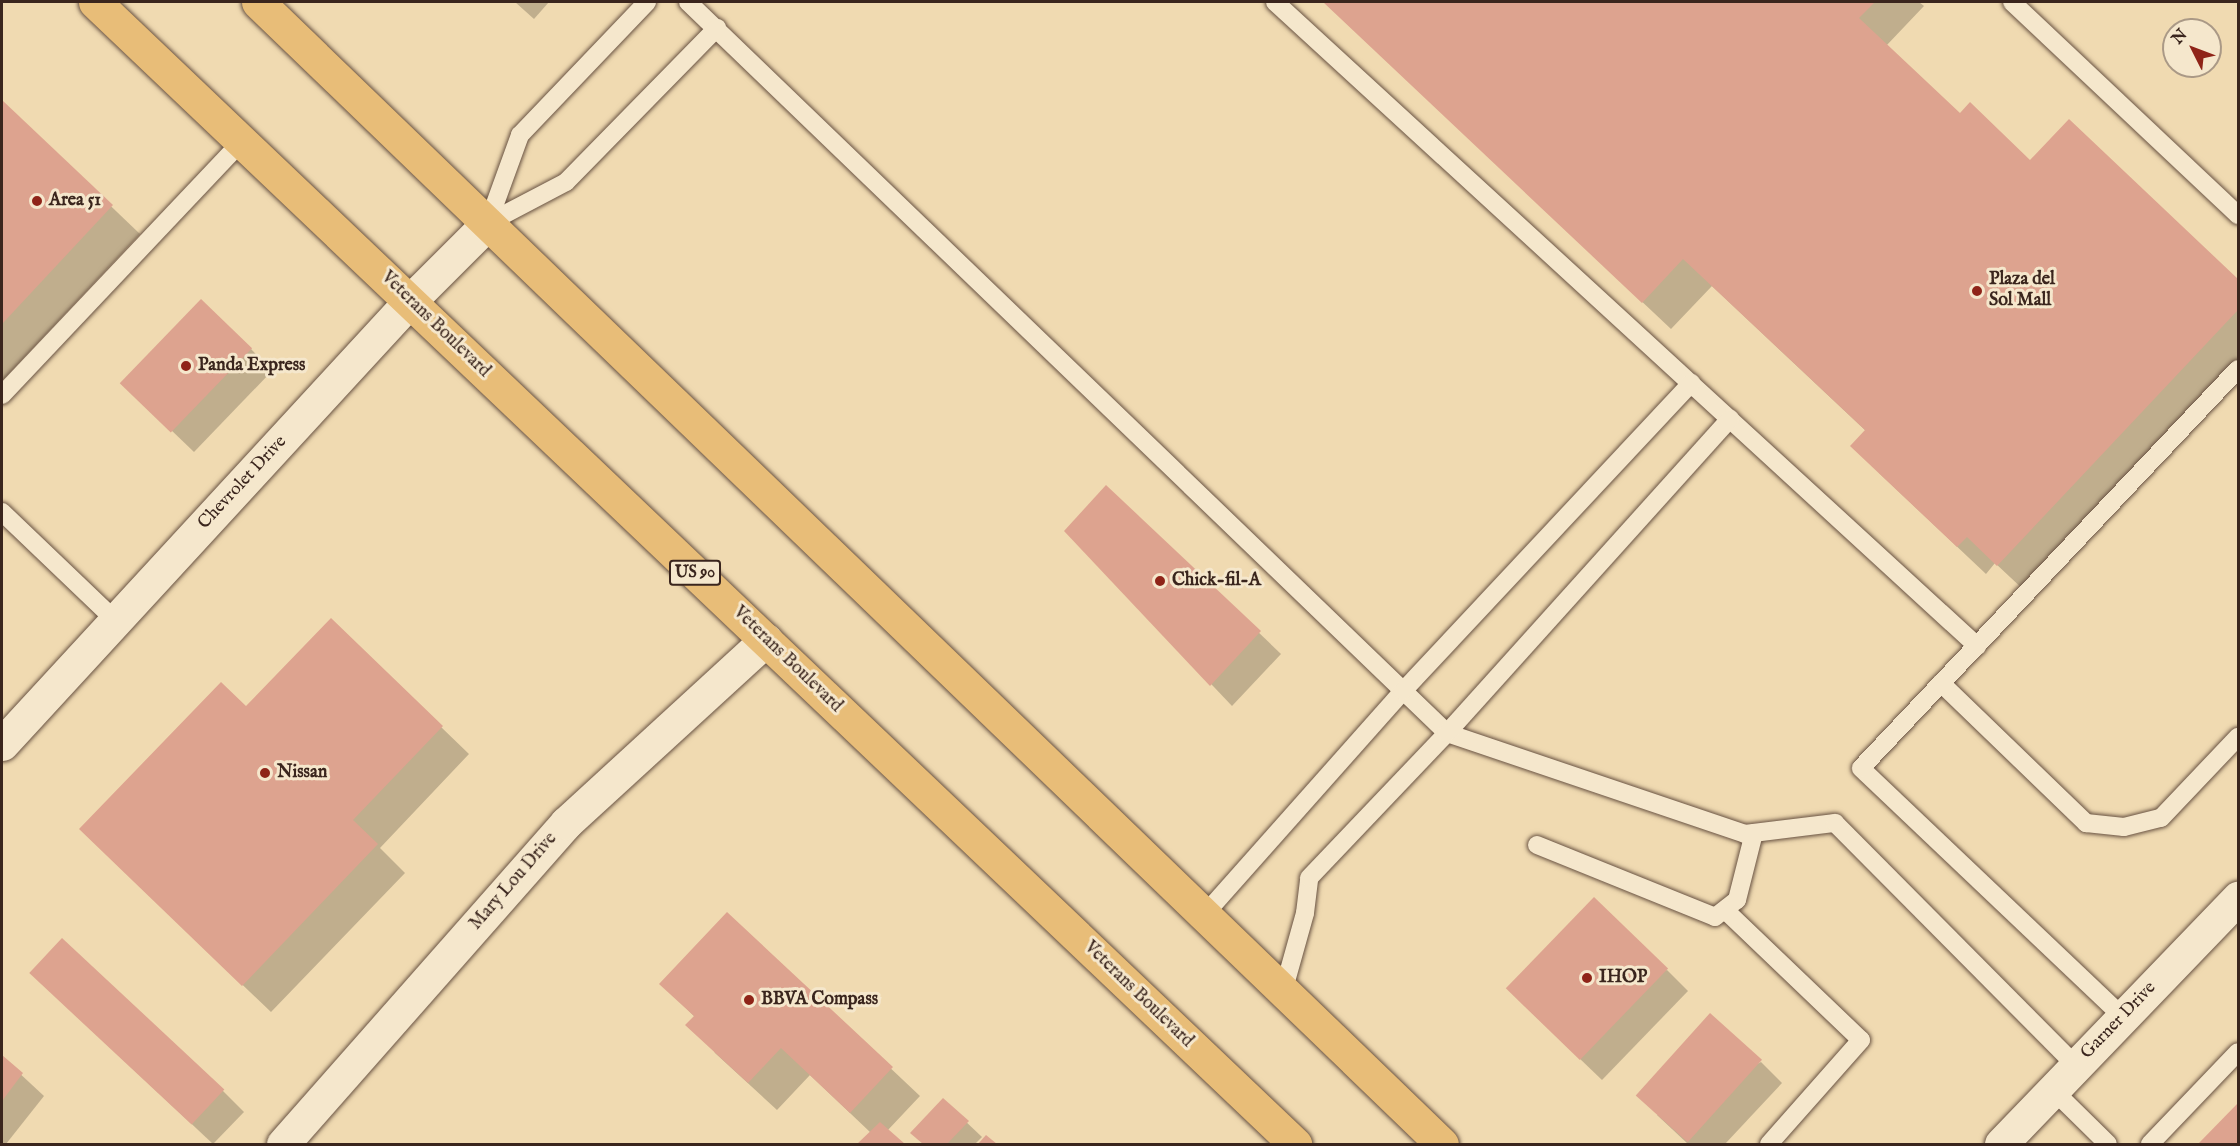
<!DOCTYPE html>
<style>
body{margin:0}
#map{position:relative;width:2240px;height:1146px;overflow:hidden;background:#f0dab1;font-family:"IM FELL English",serif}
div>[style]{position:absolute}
.shadow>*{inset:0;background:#0003}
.building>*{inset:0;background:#dda38f;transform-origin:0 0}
.roads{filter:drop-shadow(0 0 2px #685242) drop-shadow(0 0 2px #685242)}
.lane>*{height:18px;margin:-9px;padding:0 9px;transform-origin:9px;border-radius:9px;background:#f5e7cc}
.street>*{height:33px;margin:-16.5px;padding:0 16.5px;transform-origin:16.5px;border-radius:16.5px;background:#f5e7cc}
.secondary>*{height:33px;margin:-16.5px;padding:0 16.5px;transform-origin:16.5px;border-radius:16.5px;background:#f5e7cc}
.primary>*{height:33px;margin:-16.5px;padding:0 16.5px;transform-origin:16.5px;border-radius:16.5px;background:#e8bd78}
.dots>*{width:16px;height:16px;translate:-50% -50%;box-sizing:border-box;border:3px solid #f5e7cc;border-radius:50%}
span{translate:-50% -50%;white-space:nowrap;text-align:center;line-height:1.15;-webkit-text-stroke:6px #f5e7cc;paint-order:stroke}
.shield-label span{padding:2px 4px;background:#f5e7cc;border:2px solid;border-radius:4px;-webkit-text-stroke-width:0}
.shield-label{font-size:16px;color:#3a251d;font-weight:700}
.poi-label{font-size:18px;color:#3a251d;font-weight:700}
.left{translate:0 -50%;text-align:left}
.street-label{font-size:18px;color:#3a251d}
.frame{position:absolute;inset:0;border:3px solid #3a251d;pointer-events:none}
.north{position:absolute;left:2162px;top:18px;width:60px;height:60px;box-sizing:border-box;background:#f5e7cc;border:2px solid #aa9986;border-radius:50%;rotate:312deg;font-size:16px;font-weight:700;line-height:24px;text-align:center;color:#3a251d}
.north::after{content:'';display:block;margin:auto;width:21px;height:27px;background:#8f2418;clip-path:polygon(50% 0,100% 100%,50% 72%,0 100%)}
</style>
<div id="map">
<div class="shadow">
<i style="clip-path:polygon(515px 2px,549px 2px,534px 19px)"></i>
<i style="clip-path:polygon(1324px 2px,1919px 2px,1924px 6px,1886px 46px,1960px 115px,2030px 162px,2069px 121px,2238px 281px,2238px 367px,2026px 592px,1995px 563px,1986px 574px,1879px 473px,1866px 431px,1712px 286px,1671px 329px)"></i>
<i style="clip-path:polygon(2px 102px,140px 234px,2px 381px)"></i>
<i style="clip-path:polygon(251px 349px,272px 371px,194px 452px,144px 404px)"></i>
<i style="clip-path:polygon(1107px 487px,1281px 654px,1232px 706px,1066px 531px)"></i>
<i style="clip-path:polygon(246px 708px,441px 727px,469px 754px,380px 848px,405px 873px,271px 1012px,109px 857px)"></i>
<i style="clip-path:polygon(727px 914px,920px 1096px,887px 1131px,902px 1144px,860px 1144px,871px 1133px,810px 1075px,777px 1110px,715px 1053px,695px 1017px,661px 984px)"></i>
<i style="clip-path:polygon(1667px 970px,1688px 991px,1602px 1080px,1529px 1010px)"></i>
<i style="clip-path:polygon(53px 994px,223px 1091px,244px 1112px,213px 1144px)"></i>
<i style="clip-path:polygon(2px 1057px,44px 1096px,6px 1144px,2px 1144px)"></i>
<i style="clip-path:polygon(1761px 1062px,1782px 1083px,1725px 1144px,1688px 1144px,1657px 1115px)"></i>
<i style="clip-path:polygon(943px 1100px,982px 1137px,975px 1144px,924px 1144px,912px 1133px)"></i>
<i style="clip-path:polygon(2238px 1105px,2238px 1144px,2201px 1144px)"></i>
</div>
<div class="building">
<i style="clip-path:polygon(1323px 2px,1875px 2px,1859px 18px,1960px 113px,1970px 102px,2030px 160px,2069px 119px,2238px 279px,2238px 310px,1997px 566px,1967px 537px,1957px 547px,1850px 446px,1865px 430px,1683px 259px,1642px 303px)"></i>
<i style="clip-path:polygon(2px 100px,113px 205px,2px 324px)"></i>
<i style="left:201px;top:299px;width:71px;height:117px;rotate:44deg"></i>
<i style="clip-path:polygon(1106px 485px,1261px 631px,1210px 686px,1064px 531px)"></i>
<i style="clip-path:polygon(331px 618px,443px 726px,353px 820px,378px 844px,242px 986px,79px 829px,221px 682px,246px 706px)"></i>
<i style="left:1594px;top:897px;width:103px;height:127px;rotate:44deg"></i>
<i style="clip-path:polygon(727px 912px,893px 1067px,850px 1113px,781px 1048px,748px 1083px,685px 1025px,694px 1016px,659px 984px)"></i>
<i style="left:62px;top:938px;width:222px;height:48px;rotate:43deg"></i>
<i style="left:1710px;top:1013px;width:70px;height:111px;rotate:42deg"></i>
<i style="clip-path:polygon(2px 1055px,23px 1073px,2px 1101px)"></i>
<i style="clip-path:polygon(943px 1098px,969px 1121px,947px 1144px,923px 1144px,910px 1133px)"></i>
<i style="clip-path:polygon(2238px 1103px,2238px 1144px,2198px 1144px)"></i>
<i style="clip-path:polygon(880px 1122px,905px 1144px,857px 1144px)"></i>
<i style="clip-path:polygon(986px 1135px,997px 1144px,978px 1144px)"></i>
</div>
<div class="roads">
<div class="lane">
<i style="left:688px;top:2px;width:1054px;rotate:43.92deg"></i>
<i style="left:1447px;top:733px;width:315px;rotate:18.7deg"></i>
<i style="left:1745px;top:834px;width:91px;rotate:-7deg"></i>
<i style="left:1835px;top:823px;width:342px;rotate:45.2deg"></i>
<i style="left:1275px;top:2px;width:953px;rotate:42.53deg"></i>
<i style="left:2012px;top:2px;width:311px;rotate:43.3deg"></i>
<i style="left:488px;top:223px;width:88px;rotate:-27.7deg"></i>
<i style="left:566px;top:182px;width:216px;rotate:-45.6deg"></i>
<i style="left:488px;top:223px;width:94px;rotate:-70deg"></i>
<i style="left:520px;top:135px;width:184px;rotate:-46.3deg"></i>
<i style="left:2px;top:395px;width:349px;rotate:-46.6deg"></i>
<i style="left:2px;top:512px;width:158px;rotate:43.7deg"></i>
<i style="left:1941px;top:683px;width:202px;rotate:44deg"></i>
<i style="left:2086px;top:823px;width:38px;rotate:6deg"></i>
<i style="left:2124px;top:827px;width:38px;rotate:-14deg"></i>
<i style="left:2161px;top:818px;width:112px;rotate:-46.5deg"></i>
<i style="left:1537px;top:845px;width:192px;rotate:22deg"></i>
<i style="left:1715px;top:917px;width:28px;rotate:-38deg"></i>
<i style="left:1737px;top:900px;width:69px;rotate:-75.8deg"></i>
<i style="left:1725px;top:910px;width:188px;rotate:43.7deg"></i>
<i style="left:1861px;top:1040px;width:139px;rotate:131.5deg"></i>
<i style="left:1204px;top:915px;width:300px;rotate:-48.4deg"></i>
<i style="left:1403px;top:691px;width:422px;rotate:-46.9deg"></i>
<i style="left:1283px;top:992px;width:82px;rotate:-74.4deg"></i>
<i style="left:1305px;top:913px;width:35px;rotate:-83deg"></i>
<i style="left:1309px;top:878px;width:200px;rotate:-46.4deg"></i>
<i style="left:1447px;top:733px;width:423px;rotate:-48deg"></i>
<i style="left:2123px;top:1017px;width:361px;rotate:-136.5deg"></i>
<i style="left:1861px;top:768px;width:549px;rotate:-46.62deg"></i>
<i style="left:2053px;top:1090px;width:77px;rotate:44.5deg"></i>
<i style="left:2150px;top:1144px;width:127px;rotate:-46.3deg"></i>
</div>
<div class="street">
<i style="left:283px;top:1144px;width:428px;rotate:-48.6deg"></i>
<i style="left:566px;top:823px;width:271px;rotate:-42.5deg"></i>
<i style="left:2001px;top:1144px;width:342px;rotate:-46.1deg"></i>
</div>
<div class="secondary">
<i style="left:2px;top:744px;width:602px;rotate:-47.36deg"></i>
<i style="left:410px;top:301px;width:110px;rotate:-45deg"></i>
</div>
<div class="primary">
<i style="left:95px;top:2px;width:1657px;rotate:43.58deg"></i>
<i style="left:258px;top:2px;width:1645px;rotate:43.97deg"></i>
</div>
</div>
<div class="dots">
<i style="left:37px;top:201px;background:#8f2418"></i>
<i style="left:1977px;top:291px;background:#8f2418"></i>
<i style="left:186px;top:366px;background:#8f2418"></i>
<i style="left:1160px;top:581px;background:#8f2418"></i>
<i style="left:265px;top:773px;background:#8f2418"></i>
<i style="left:1587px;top:978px;background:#8f2418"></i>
<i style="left:749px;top:1000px;background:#8f2418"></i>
</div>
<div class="shield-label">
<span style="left:695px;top:573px">US 90</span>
</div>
<div class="poi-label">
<span class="left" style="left:49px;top:201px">Area 51</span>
<span class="left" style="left:1989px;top:291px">Plaza del<br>Sol Mall</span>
<span class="left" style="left:198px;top:366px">Panda Express</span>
<span class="left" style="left:1172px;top:581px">Chick-fil-A</span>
<span class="left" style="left:277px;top:773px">Nissan</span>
<span class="left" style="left:1599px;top:978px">IHOP</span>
<span class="left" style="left:761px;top:1000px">BBVA Compass</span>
</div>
<div class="street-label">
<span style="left:435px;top:325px;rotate:44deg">Veterans Boulevard</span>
<span style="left:243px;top:483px;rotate:-47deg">Chevrolet Drive</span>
<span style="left:787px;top:660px;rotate:44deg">Veterans Boulevard</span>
<span style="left:514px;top:882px;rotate:-49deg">Mary Lou Drive</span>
<span style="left:1138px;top:995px;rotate:44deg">Veterans Boulevard</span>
<span style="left:2119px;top:1021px;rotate:-46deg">Garner Drive</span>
</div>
<div class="frame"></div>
<div class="north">N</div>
</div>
